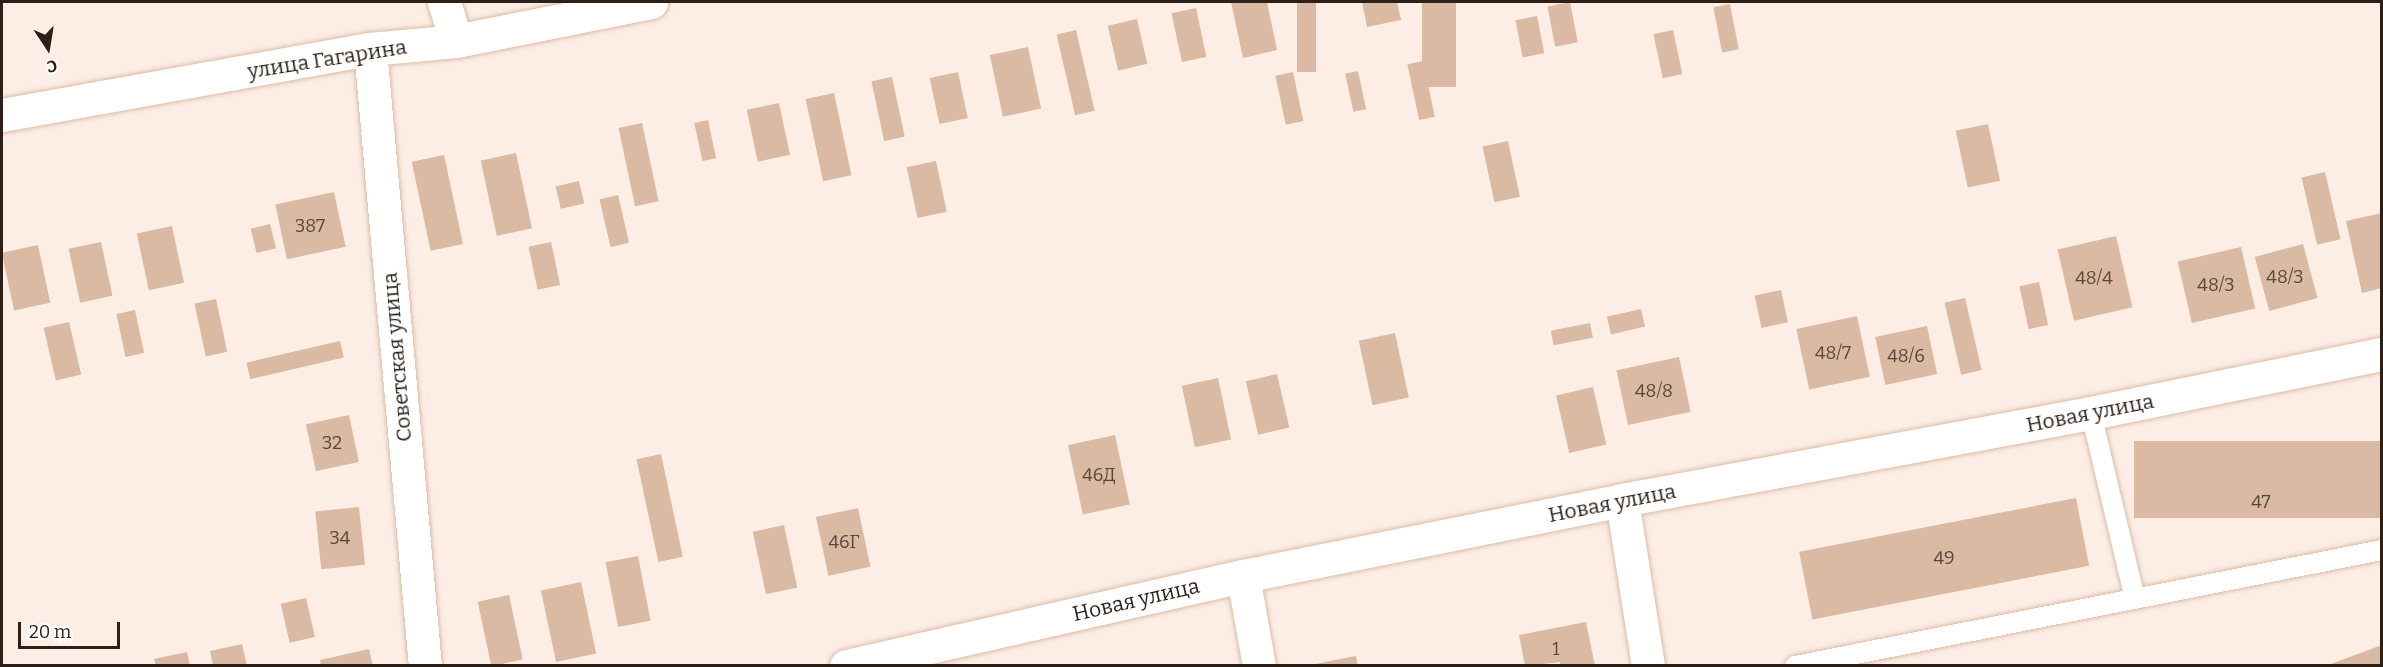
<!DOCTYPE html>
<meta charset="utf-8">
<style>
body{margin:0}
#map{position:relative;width:2383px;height:667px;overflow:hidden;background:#fceee5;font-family:Bitter,serif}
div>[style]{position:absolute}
.building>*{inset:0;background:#dabaa3;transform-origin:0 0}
.roads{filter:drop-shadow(0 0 2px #ddbca6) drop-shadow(0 0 2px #ddbca6)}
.service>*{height:20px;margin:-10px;padding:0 10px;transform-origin:10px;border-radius:10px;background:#fff}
.minor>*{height:33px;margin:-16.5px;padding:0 16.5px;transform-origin:16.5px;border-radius:16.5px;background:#fff}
.tertiary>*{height:33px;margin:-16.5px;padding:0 16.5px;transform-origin:16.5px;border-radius:16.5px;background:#fff}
span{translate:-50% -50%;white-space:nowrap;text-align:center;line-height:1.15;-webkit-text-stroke:4.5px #fefefe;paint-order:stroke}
.number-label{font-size:18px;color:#57463a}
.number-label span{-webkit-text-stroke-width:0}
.street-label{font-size:21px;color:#2b1f17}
.frame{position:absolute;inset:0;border:3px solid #2b1f17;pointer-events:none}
.north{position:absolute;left:18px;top:18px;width:60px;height:60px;-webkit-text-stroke:4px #fefefe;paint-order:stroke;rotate:168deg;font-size:16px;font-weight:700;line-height:24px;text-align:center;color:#2b1f17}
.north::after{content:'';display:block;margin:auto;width:21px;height:27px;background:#2b1f17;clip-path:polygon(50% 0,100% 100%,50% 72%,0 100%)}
.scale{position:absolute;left:18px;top:622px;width:102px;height:27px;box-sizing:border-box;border:3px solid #2b1f17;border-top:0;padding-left:8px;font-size:18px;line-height:21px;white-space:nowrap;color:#2b1f17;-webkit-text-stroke:4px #fefefe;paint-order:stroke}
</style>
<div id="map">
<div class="building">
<i style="clip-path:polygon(1231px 2px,1267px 2px,1277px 50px,1243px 58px)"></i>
<i style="left:1297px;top:2px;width:19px;height:70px"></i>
<i style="clip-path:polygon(1362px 2px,1397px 2px,1401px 20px,1367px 27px)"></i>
<i style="left:1422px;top:2px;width:34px;height:85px"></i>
<i style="left:1570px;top:2px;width:41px;height:23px;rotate:79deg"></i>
<i style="left:1730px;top:4px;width:46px;height:17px;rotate:79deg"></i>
<i style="left:1196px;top:8px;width:50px;height:25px;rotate:78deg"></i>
<i style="left:1537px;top:16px;width:38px;height:22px;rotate:79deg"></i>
<i style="left:1137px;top:19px;width:46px;height:30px;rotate:77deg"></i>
<i style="left:1076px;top:30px;width:83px;height:20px;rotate:77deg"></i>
<i style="left:1673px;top:30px;width:45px;height:20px;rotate:78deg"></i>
<i style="left:1028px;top:47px;width:63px;height:39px;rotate:78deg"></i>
<i style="left:1423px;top:61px;width:57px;height:16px;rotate:78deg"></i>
<i style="left:1358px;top:71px;width:39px;height:13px;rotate:78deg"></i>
<i style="left:958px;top:72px;width:47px;height:29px;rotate:78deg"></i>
<i style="left:1293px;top:72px;width:50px;height:18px;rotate:78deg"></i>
<i style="left:892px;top:77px;width:61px;height:21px;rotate:78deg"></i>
<i style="left:834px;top:93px;width:84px;height:29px;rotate:78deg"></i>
<i style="left:779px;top:103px;width:53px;height:33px;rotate:78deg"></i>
<i style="left:708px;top:120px;width:39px;height:14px;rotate:78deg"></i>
<i style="left:642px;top:123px;width:80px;height:24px;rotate:78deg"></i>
<i style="left:1988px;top:124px;width:58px;height:33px;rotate:78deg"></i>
<i style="left:1508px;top:141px;width:57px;height:26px;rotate:78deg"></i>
<i style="left:516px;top:153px;width:77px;height:36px;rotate:78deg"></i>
<i style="left:444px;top:155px;width:91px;height:33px;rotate:78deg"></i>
<i style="left:936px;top:161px;width:52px;height:30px;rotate:78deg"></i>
<i style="left:2325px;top:172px;width:69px;height:24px;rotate:77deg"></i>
<i style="left:579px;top:181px;width:23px;height:24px;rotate:77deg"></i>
<i style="left:334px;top:192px;width:56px;height:60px;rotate:78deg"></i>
<i style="left:618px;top:195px;width:49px;height:19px;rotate:77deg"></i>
<i style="clip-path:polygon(2382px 213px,2382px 288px,2362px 293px,2346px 221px)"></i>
<i style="left:270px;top:224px;width:25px;height:20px;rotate:76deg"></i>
<i style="left:172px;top:226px;width:58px;height:36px;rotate:78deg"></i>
<i style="left:2116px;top:236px;width:73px;height:60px;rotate:77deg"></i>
<i style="left:101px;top:242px;width:55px;height:33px;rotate:78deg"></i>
<i style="left:551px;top:242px;width:44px;height:23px;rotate:78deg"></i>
<i style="left:2303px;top:244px;width:56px;height:50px;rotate:75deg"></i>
<i style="left:38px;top:245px;width:59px;height:37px;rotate:78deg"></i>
<i style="left:2241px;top:247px;width:63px;height:65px;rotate:77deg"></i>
<i style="left:2039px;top:282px;width:44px;height:20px;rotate:78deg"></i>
<i style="left:1781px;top:290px;width:33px;height:27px;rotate:78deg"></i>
<i style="left:1965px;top:298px;width:74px;height:21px;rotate:77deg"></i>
<i style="left:216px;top:299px;width:54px;height:22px;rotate:78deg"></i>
<i style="left:1641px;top:309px;width:18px;height:35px;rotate:77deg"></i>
<i style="left:135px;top:310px;width:44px;height:19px;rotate:78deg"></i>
<i style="left:1857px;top:316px;width:62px;height:62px;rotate:78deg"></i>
<i style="left:69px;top:322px;width:54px;height:26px;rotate:77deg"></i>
<i style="left:1590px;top:323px;width:15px;height:40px;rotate:79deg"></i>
<i style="left:1927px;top:326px;width:49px;height:53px;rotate:78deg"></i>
<i style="left:1395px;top:333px;width:66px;height:37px;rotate:78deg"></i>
<i style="left:340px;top:341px;width:17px;height:96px;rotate:77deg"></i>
<i style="left:1679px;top:357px;width:56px;height:64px;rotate:78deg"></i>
<i style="left:1277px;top:374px;width:55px;height:32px;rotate:77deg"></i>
<i style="left:1218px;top:378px;width:63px;height:37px;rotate:78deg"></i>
<i style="left:1593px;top:387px;width:59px;height:38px;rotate:77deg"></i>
<i style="left:349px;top:415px;width:48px;height:44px;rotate:78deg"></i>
<i style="left:1115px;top:435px;width:71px;height:48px;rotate:78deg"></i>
<i style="left:2382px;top:441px;width:77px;height:248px;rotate:90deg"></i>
<i style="left:661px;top:454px;width:105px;height:25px;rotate:78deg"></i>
<i style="left:2076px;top:498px;width:69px;height:282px;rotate:79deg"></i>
<i style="left:359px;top:507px;width:58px;height:44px;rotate:84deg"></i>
<i style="left:858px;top:508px;width:60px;height:43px;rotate:78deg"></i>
<i style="left:784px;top:525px;width:64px;height:32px;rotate:78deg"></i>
<i style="left:638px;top:556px;width:66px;height:33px;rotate:79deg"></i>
<i style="left:581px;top:582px;width:73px;height:41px;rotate:78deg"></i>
<i style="left:509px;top:595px;width:66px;height:32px;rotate:78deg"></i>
<i style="left:306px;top:598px;width:40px;height:26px;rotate:77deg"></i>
<i style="clip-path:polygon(1586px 622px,1595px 666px,1560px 666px,1560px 662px,1525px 666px,1519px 635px)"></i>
<i style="clip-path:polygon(242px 644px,247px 666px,213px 666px,210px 651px)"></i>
<i style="clip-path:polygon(2382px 645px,2382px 666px,2328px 666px,2328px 665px)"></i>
<i style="clip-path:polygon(369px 649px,373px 666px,321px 666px,320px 660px)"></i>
<i style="clip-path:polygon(187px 652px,190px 666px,156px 666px,154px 659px)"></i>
<i style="clip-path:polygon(1356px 656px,1358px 666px,1315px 666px,1315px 664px)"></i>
</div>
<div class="roads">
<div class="service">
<i style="left:2091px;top:413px;width:191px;rotate:76.7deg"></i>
<i style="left:1795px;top:666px;width:598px;rotate:-11.18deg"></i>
</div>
<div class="minor">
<i style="left:370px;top:49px;width:619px;rotate:84.91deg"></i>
<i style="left:2px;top:115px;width:374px;rotate:-10.2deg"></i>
<i style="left:370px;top:49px;width:86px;rotate:-5.3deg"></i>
<i style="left:1622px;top:500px;width:168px;rotate:81.1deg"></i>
<i style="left:1243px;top:576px;width:91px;rotate:79.9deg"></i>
<i style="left:846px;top:666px;width:407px;rotate:-12.8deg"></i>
<i style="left:1243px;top:576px;width:387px;rotate:-11.3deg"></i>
<i style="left:1622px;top:500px;width:477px;rotate:-10.5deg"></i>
<i style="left:2091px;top:413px;width:297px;rotate:-11.5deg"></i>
</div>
<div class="tertiary">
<i style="left:444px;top:2px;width:41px;rotate:72.9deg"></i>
<i style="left:456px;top:41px;width:199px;rotate:-11.3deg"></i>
</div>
</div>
<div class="number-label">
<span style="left:310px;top:226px">387</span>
<span style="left:2285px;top:277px">48/3</span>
<span style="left:2094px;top:278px">48/4</span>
<span style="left:2216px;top:285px">48/3</span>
<span style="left:1833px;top:353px">48/7</span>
<span style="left:1906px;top:356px">48/6</span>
<span style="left:1654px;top:391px">48/8</span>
<span style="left:332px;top:443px">32</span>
<span style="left:1099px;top:475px">46Д</span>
<span style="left:2261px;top:502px">47</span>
<span style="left:340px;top:538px">34</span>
<span style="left:844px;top:542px">46Г</span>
<span style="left:1944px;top:558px">49</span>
<span style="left:1556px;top:649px">1</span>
</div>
<div class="street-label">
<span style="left:327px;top:59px;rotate:-9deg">улица Гагарина</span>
<span style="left:397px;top:357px;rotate:-95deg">Советская улица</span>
<span style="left:2090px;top:413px;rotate:-11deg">Новая улица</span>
<span style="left:1612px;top:503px;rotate:-11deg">Новая улица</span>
<span style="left:1136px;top:600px;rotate:-13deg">Новая улица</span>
</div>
<div class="frame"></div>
<div class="north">С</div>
<div class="scale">20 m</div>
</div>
